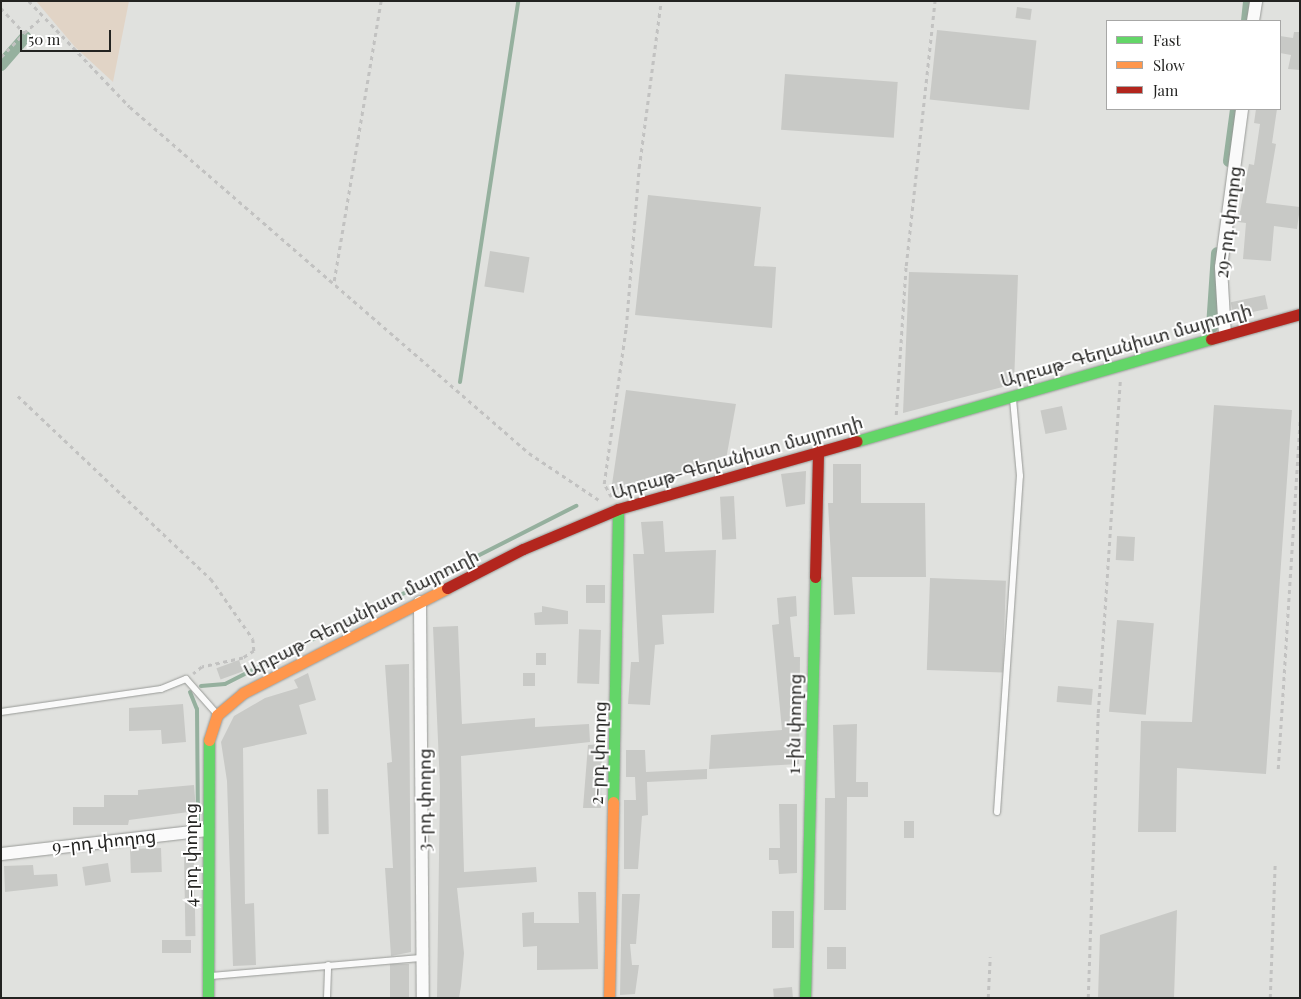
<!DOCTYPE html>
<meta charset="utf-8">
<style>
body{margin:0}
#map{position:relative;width:1301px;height:999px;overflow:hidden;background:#e0e1de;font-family:"Playfair Display","Noto Sans Armenian",serif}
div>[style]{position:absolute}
.green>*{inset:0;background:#e1d4c6}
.stream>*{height:4px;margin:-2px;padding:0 2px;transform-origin:2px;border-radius:2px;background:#95b09e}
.canal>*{height:12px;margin:-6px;padding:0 6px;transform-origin:6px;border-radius:6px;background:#95b09e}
.building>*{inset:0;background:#c8c9c6;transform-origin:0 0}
.path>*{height:2.5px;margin-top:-1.25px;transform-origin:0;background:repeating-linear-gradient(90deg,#c2c2c1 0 4px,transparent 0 8px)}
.roads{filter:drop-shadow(0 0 1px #989a97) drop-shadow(0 0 1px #989a97)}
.lane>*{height:6px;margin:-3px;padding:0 3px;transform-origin:3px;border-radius:3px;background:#fafafa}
.street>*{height:12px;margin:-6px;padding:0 6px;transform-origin:6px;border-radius:6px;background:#fafafa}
.fast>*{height:11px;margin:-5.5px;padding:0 5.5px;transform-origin:5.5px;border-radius:5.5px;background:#63d668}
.slow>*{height:11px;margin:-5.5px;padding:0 5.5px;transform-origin:5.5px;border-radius:5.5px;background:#ff974d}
.jam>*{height:11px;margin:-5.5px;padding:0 5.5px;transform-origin:5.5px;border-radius:5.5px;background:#b3261e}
span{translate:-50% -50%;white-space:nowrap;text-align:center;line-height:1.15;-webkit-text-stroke:4px #fff;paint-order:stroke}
.street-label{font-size:18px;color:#232321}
.frame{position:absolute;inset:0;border:2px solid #232321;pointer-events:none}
.legend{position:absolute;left:1106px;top:20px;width:175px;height:90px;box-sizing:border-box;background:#fff;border:1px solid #a7a7a6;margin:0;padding:6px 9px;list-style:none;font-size:15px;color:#232321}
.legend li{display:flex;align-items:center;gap:10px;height:25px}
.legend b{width:25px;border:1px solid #a7a7a6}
.scale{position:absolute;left:20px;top:30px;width:91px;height:22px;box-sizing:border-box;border:2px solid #232321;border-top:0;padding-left:6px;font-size:15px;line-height:18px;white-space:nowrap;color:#232321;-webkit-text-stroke:4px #fff;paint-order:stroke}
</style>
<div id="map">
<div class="green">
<i style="clip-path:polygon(36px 1px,129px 1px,113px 82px,75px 47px)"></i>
</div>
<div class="stream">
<i style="left:460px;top:382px;width:385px;rotate:-81.3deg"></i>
<i style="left:201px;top:686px;width:24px;rotate:-5deg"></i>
<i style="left:225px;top:684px;width:394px;rotate:-26.9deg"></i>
<i style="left:190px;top:692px;width:18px;rotate:68deg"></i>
<i style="left:197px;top:709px;width:115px;rotate:89.5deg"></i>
</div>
<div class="canal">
<i style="left:1247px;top:21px;width:20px;rotate:-84deg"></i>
<i style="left:1px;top:65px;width:37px;rotate:-49deg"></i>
<i style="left:1229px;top:161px;width:52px;rotate:-82.3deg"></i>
<i style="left:1212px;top:327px;width:74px;rotate:-86.1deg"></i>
</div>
<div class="building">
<i style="left:1017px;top:7px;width:15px;height:11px;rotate:8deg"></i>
<i style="left:937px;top:30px;width:100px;height:70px;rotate:6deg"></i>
<i style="clip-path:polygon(1294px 32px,1300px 32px,1300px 70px,1288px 69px,1291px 55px,1280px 53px,1280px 36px,1293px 38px)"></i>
<i style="left:785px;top:74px;width:113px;height:56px;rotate:4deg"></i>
<i style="clip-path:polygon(1256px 109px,1277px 109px,1272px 143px,1276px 144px,1266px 203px,1300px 207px,1297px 229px,1274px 226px,1271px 261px,1243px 259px,1246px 223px,1238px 222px,1249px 164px,1254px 165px,1260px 124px,1254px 123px)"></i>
<i style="clip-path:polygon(648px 195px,761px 207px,754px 266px,776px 267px,772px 328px,635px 315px)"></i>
<i style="left:490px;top:251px;width:40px;height:36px;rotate:9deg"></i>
<i style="clip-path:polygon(909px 272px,1018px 275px,1014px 384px,903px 413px)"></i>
<i style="left:1265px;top:295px;width:14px;height:35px;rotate:78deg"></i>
<i style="clip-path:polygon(626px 390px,736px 404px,725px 465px,611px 491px)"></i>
<i style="clip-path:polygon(1214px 405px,1292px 410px,1266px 774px,1177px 768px,1176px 832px,1138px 832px,1141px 721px,1192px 722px)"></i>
<i style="left:1062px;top:406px;width:24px;height:22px;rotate:78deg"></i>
<i style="clip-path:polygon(833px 464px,861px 464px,861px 503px,925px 503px,926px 577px,852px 577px,855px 614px,834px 615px,828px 503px,833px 503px)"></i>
<i style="clip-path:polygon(806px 471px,805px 504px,786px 507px,781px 474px)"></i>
<i style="left:734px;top:496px;width:43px;height:14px;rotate:87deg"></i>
<i style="clip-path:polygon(663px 521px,665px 552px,716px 550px,714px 613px,662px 615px,664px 644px,655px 645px,650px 705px,628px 704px,631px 662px,639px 662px,633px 554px,644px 554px,641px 522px)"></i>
<i style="left:1117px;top:536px;width:18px;height:24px;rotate:3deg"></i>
<i style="left:930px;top:578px;width:76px;height:92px;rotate:2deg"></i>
<i style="left:586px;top:585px;width:19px;height:18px"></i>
<i style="clip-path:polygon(796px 596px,797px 616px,790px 617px,794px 657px,800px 657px,799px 764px,709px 769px,711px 735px,782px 730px,772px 625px,779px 624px,777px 598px)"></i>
<i style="clip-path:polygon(542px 606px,568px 611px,568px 624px,535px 625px,534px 613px,542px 612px)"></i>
<i style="left:1117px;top:620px;width:37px;height:92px;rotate:5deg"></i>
<i style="clip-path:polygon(458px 626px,462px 724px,535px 718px,535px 727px,589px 724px,590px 742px,461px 756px,464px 872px,536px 867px,537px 882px,457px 888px,464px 953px,461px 986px,459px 998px,437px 998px,440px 786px,433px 627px)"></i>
<i style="left:601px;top:630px;width:54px;height:22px;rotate:92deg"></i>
<i style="left:536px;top:653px;width:10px;height:12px"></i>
<i style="left:239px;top:660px;width:12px;height:24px;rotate:70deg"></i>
<i style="clip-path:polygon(409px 664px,411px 952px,391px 956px,385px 868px,393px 868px,387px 763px,392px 762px,385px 665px)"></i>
<i style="clip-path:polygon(308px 673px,316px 700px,299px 705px,307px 734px,243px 748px,245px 904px,254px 903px,256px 965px,233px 966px,227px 781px,221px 742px,234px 716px,265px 698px,298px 688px,294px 680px)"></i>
<i style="left:523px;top:673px;width:12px;height:13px"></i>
<i style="left:1058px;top:686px;width:35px;height:16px;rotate:5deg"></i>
<i style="clip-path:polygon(183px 704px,186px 742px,162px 744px,161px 730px,129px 731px,129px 708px)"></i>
<i style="clip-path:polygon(857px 724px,856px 782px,868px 782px,868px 797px,847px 797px,846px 910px,824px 910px,825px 798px,835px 798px,833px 725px)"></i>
<i style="clip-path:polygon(602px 744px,601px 808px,583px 808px,588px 745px)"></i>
<i style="clip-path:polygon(626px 750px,645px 750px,646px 772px,707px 769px,707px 779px,647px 782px,648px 815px,642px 816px,638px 869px,624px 869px,624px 800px,636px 800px,635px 777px,626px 777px)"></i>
<i style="clip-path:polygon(194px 785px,196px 811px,129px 820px,128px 825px,73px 825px,73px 807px,104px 807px,104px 795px,138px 795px,138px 790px)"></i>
<i style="left:328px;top:789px;width:45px;height:11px;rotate:89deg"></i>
<i style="clip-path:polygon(779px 804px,797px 804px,797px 873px,779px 874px,778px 860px,769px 860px,769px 848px,780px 848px)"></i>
<i style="left:904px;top:821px;width:10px;height:17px"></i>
<i style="left:161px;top:848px;width:24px;height:31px;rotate:88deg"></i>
<i style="left:194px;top:853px;width:83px;height:10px;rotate:89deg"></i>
<i style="left:108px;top:863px;width:19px;height:26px;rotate:81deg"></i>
<i style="clip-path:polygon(33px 865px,34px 875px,57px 874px,58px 886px,5px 892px,4px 866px)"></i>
<i style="clip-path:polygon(578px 892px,596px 892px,598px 969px,537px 970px,537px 946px,523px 947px,522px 913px,534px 912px,534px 923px,579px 923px)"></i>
<i style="clip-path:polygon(622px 894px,640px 894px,636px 944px,630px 944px,632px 965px,639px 965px,635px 994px,620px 995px)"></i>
<i style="clip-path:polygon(1177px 910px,1174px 998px,1098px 998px,1100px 935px)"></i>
<i style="left:772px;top:911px;width:22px;height:37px"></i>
<i style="left:191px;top:940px;width:13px;height:29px;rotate:90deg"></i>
<i style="left:827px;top:947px;width:19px;height:22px"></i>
<i style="left:409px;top:964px;width:34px;height:19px;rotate:90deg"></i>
<i style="left:792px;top:987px;width:11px;height:19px;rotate:85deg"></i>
</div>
<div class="path">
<i style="left:29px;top:1px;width:146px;rotate:46.4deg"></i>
<i style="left:130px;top:107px;width:528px;rotate:40.93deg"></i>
<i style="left:529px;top:453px;width:84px;rotate:33.9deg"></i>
<i style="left:1px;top:8px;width:34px;rotate:47deg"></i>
<i style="left:24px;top:33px;width:23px;rotate:-41deg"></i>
<i style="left:1px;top:57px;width:33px;rotate:-46deg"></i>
<i style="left:334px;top:281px;width:284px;rotate:-80.5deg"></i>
<i style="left:18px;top:396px;width:266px;rotate:43.5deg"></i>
<i style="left:211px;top:579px;width:73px;rotate:55deg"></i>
<i style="left:253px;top:639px;width:12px;rotate:85deg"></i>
<i style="left:254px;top:651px;width:13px;rotate:148deg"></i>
<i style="left:243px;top:658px;width:42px;rotate:167.6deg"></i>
<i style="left:202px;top:667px;width:11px;rotate:142deg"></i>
<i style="left:896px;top:415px;width:149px;rotate:-86.2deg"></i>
<i style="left:906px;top:266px;width:267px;rotate:-83.8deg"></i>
<i style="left:611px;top:497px;width:15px;rotate:-118deg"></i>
<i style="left:604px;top:484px;width:158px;rotate:-82deg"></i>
<i style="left:626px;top:328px;width:161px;rotate:-85.4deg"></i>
<i style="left:639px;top:168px;width:168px;rotate:-82.5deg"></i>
<i style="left:1278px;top:769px;width:352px;rotate:-86.4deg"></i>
<i style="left:988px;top:998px;width:41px;rotate:-87.2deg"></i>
<i style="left:1088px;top:998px;width:285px;rotate:-88deg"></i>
<i style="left:1098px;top:713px;width:333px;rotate:-86.2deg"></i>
<i style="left:1270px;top:998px;width:135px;rotate:-87.9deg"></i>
</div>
<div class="roads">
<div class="lane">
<i style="left:1px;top:712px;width:162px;rotate:-8.2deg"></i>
<i style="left:161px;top:689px;width:27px;rotate:-22deg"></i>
<i style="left:186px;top:679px;width:47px;rotate:48.5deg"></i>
<i style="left:997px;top:812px;width:337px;rotate:-86.1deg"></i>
<i style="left:1020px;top:476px;width:77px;rotate:-95.2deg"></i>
<i style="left:211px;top:976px;width:213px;rotate:-4.9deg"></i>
<i style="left:327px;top:998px;width:33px;rotate:-88deg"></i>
</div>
<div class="street">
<i style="left:1253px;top:21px;width:20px;rotate:-81deg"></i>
<i style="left:1225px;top:335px;width:68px;rotate:-93.4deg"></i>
<i style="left:1221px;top:267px;width:159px;rotate:-82.4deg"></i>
<i style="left:420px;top:602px;width:396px;rotate:89.6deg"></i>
<i style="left:1px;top:854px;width:208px;rotate:-6.6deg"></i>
</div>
<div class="fast">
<i style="left:857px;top:441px;width:368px;rotate:-16.1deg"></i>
<i style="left:613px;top:802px;width:293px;rotate:-89deg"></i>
<i style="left:208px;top:998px;width:258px;rotate:-89.8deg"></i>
<i style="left:805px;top:998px;width:421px;rotate:-88.6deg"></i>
</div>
<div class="slow">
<i style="left:209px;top:740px;width:26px;rotate:-72deg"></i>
<i style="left:217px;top:715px;width:34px;rotate:-40deg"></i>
<i style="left:243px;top:693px;width:229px;rotate:-27.2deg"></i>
<i style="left:609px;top:998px;width:196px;rotate:-88.8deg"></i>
</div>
<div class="jam">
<i style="left:1211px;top:339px;width:92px;rotate:-15.7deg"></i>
<i style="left:815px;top:577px;width:126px;rotate:-88.6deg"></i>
<i style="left:447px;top:588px;width:85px;rotate:-27.2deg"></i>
<i style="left:523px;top:549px;width:103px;rotate:-22.8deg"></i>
<i style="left:618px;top:509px;width:248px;rotate:-15.9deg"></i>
</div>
</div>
<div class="street-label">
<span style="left:1228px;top:222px;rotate:-83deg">29-րդ փողոց</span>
<span style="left:1126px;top:345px;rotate:-16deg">Արբաթ-Գեղանիստ մայրուղի</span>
<span style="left:737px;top:457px;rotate:-16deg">Արբաթ-Գեղանիստ մայրուղի</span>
<span style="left:361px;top:613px;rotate:-27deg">Արբաթ-Գեղանիստ մայրուղի</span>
<span style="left:794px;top:724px;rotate:-89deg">1-ին փողոց</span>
<span style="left:598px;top:753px;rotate:-88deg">2-րդ փողոց</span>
<span style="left:424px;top:800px;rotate:-90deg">3-րդ փողոց</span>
<span style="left:104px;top:841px;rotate:-6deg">9-րդ փողոց</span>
<span style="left:190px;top:855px;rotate:-90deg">4-րդ փողոց</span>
</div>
<div class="frame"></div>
<ul class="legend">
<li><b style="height:6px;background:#63d668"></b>Fast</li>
<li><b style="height:6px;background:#ff974d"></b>Slow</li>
<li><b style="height:6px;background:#b3261e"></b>Jam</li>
</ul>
<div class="scale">50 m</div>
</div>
